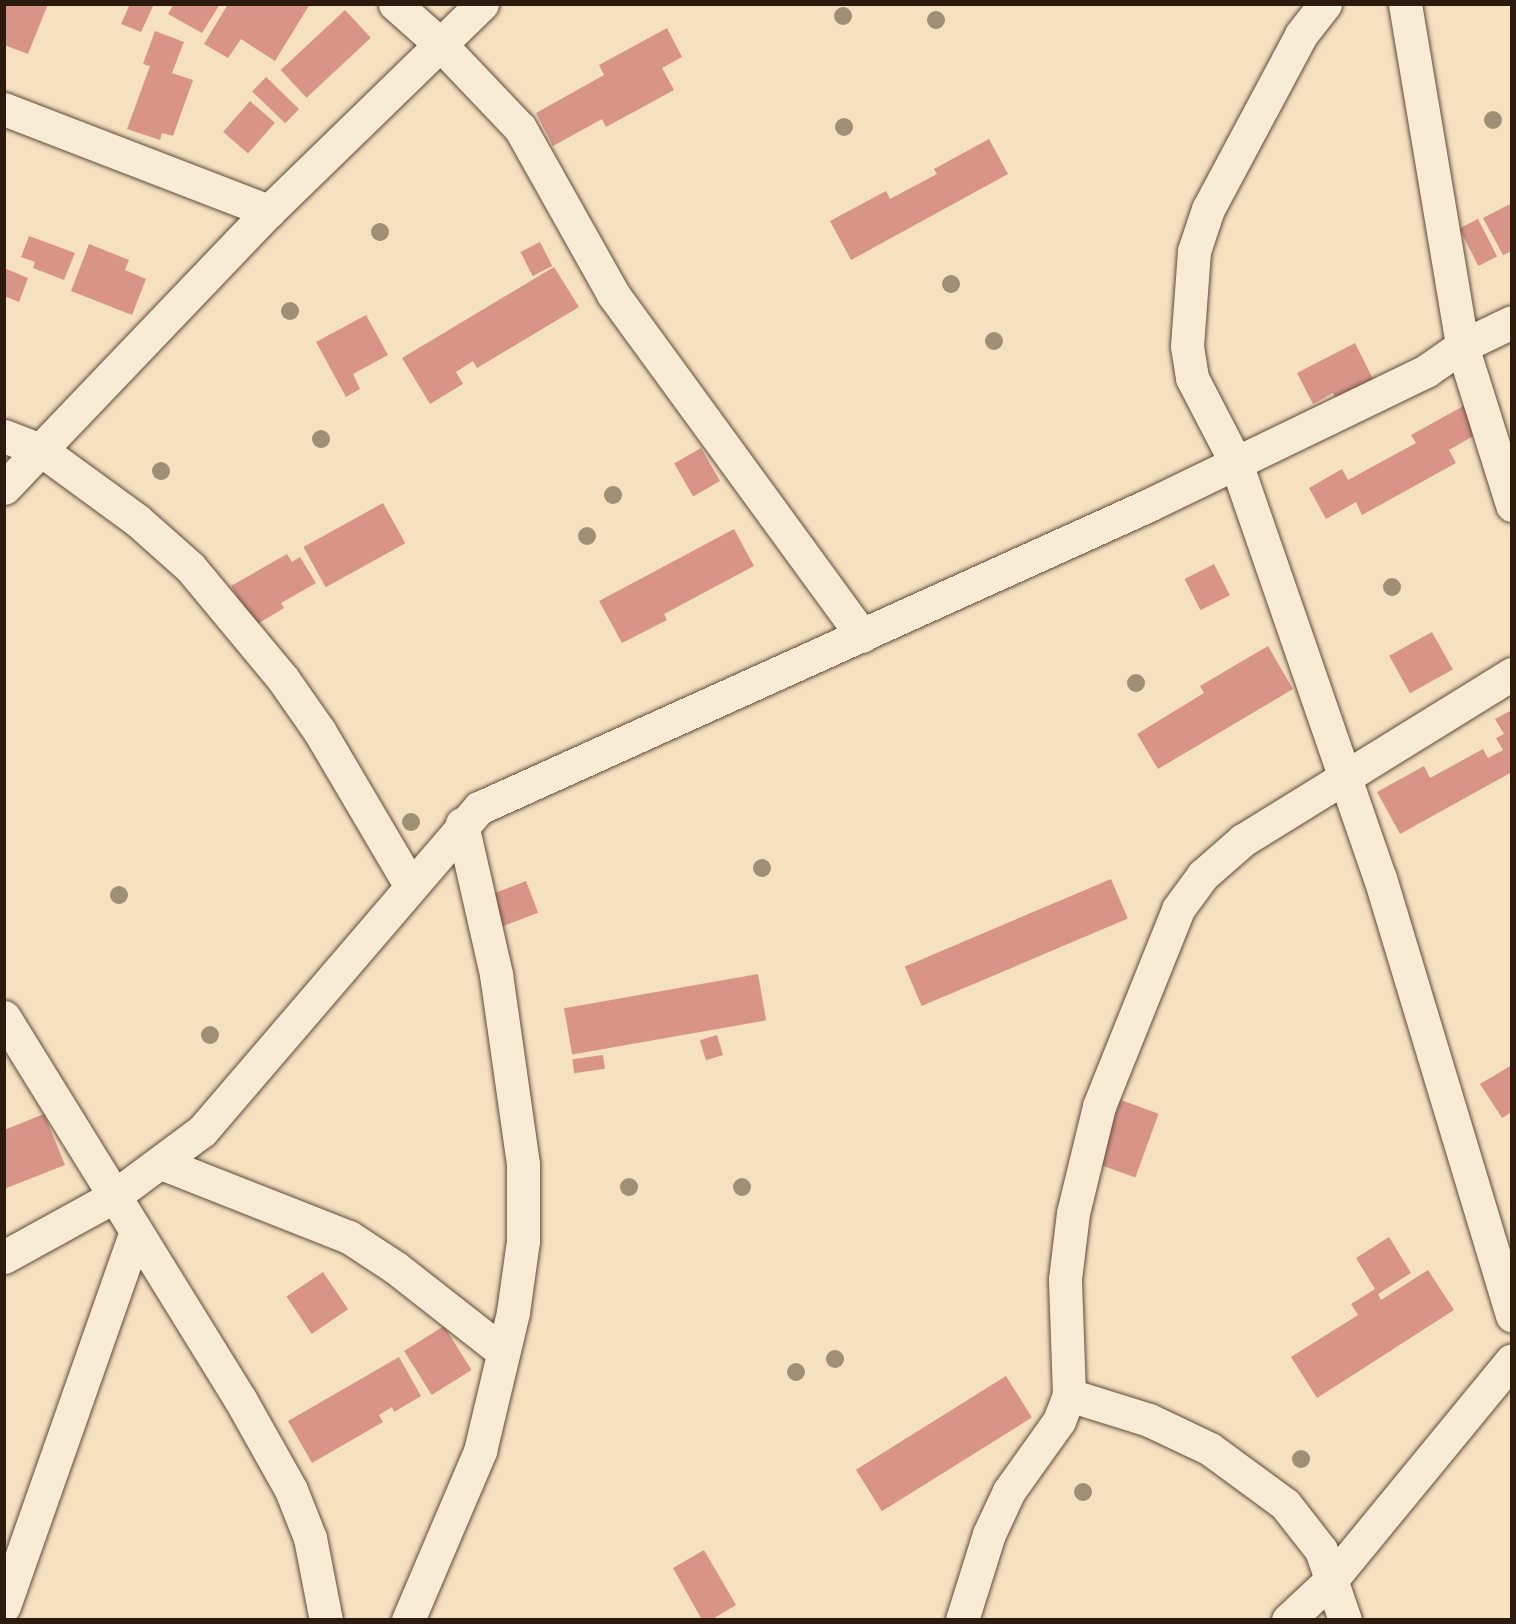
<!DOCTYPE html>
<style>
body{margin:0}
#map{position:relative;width:1516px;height:1624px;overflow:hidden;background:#f5e0bf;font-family:"Gentium Book Plus",serif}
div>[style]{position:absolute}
.building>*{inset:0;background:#d99488;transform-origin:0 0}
.roads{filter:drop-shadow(0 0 2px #5f4c3b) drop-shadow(0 0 2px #5f4c3b)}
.minor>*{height:33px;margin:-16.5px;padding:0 16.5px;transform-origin:16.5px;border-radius:16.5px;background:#f8ebd5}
.trees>*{width:18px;height:18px;margin:-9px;border-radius:50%;background:#9f8f74}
span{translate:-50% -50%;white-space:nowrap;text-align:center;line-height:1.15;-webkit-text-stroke:4.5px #f8ebd5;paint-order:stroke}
.frame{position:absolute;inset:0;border:6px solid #2d1a0f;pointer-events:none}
</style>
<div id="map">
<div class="building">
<i style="clip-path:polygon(4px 4px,48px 4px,28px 54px,4px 45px)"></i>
<i style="clip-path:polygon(130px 4px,154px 4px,141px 32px,121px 24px)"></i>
<i style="clip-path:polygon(174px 4px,220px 4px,202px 33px,168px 14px)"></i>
<i style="clip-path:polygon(228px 4px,310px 4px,275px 61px,241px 39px,228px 58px,204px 44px)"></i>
<i style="left:345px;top:10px;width:38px;height:88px;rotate:47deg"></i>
<i style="clip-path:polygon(667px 28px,682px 57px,662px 68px,674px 90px,606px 127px,602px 119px,553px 146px,536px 113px,604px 75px,599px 65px)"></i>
<i style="clip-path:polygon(155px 31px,184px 42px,172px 73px,193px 80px,173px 136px,162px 133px,160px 140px,127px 129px,150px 66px,143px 64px)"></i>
<i style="left:266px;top:77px;width:46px;height:20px;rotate:44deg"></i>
<i style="left:250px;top:101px;width:33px;height:41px;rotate:41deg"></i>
<i style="clip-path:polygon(989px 139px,1008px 174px,851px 260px,830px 221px,886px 191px,890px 199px,937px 174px,934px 169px)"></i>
<i style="clip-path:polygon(1512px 203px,1512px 251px,1503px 255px,1483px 218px)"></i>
<i style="left:1478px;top:219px;width:42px;height:21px;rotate:63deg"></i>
<i style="clip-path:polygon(29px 236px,75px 253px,64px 280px,33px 268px,35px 262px,21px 257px)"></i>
<i style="left:540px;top:242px;width:27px;height:22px;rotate:63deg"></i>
<i style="clip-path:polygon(89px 244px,129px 260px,125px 270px,146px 279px,132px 315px,71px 291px)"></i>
<i style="clip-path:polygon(554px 267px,579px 307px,477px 368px,473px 361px,456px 372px,463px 384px,430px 404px,402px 358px)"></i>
<i style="clip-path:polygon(4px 268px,28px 278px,19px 302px,4px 296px)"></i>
<i style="clip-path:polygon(366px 315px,388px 355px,353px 374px,360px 389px,346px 397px,316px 342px)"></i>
<i style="clip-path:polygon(1355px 343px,1375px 383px,1337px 402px,1333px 393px,1313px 404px,1297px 373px)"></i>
<i style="clip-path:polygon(1467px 404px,1482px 431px,1449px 450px,1456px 463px,1362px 515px,1356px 502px,1326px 519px,1309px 488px,1342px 469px,1348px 480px,1416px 443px,1411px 435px)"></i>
<i style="left:701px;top:448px;width:38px;height:31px;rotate:60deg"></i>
<i style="left:383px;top:503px;width:46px;height:91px;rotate:61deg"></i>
<i style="clip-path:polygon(734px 529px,754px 566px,664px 614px,667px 620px,622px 643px,599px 601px)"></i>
<i style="clip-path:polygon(287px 554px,292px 562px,300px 557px,316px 583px,281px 603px,284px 608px,254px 626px,231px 586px)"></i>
<i style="left:1214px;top:564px;width:35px;height:33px;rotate:63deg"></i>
<i style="left:1432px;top:632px;width:43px;height:49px;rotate:61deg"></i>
<i style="clip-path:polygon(1268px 646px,1293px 689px,1158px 769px,1137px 734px,1204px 693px,1200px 686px)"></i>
<i style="clip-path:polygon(1512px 710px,1512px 772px,1400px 834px,1377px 792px,1424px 766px,1430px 778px,1483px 749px,1488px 758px,1503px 750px,1496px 738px,1504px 734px,1495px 719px)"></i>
<i style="left:1111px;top:879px;width:43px;height:224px;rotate:67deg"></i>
<i style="left:526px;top:881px;width:34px;height:46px;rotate:69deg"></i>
<i style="left:758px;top:974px;width:47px;height:197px;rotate:80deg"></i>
<i style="left:717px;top:1035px;width:21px;height:18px;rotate:73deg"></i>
<i style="left:603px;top:1055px;width:14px;height:31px;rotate:82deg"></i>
<i style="clip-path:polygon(1512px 1065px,1512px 1112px,1502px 1118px,1480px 1084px)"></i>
<i style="left:1121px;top:1100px;width:40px;height:68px;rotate:20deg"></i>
<i style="clip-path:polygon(44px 1114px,65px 1165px,4px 1189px,4px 1130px)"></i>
<i style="clip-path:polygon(1389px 1237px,1411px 1273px,1378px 1294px,1381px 1300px,1428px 1270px,1454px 1310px,1317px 1398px,1291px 1357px,1358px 1315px,1351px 1304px,1375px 1289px,1356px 1258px)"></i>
<i style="left:323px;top:1272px;width:45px;height:44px;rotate:56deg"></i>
<i style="left:444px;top:1326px;width:52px;height:47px;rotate:58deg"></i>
<i style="clip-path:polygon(399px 1357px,421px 1396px,394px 1412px,392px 1407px,379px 1415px,383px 1422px,312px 1463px,288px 1421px)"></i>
<i style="left:1006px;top:1376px;width:49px;height:177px;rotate:58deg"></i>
<i style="clip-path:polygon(704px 1550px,736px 1605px,711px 1620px,702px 1620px,673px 1568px)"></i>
</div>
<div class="roads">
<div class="minor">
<i style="left:395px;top:4px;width:60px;rotate:41.6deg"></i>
<i style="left:440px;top:44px;width:116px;rotate:46.4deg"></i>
<i style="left:520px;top:128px;width:190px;rotate:60.7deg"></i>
<i style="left:613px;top:294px;width:423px;rotate:53.9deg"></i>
<i style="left:1325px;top:4px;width:39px;rotate:128deg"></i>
<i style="left:1301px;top:35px;width:197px;rotate:118.1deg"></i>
<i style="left:1208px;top:209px;width:44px;rotate:108.4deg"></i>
<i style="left:1194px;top:251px;width:95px;rotate:94.2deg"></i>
<i style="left:1187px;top:346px;width:32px;rotate:81deg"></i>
<i style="left:1192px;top:378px;width:96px;rotate:62.6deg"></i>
<i style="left:1236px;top:463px;width:439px;rotate:70.9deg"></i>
<i style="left:1380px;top:878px;width:457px;rotate:73.2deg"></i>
<i style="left:1405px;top:4px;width:347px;rotate:80.5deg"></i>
<i style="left:1462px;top:346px;width:167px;rotate:72.5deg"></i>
<i style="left:4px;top:109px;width:284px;rotate:21.1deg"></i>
<i style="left:4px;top:436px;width:40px;rotate:21deg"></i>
<i style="left:41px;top:450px;width:119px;rotate:36.1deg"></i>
<i style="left:137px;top:520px;width:71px;rotate:41.6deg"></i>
<i style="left:190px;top:567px;width:146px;rotate:50.3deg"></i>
<i style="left:283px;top:679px;width:65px;rotate:55.1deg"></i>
<i style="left:320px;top:732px;width:178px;rotate:59.5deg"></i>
<i style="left:4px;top:488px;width:383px;rotate:-46.3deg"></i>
<i style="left:269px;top:211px;width:297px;rotate:-44.2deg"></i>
<i style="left:4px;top:1017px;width:449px;rotate:58.3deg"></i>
<i style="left:240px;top:1399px;width:104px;rotate:60.7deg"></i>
<i style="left:291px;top:1490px;width:52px;rotate:68.4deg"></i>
<i style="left:310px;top:1538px;width:84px;rotate:79deg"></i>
<i style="left:161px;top:1163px;width:202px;rotate:21.5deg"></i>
<i style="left:349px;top:1237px;width:56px;rotate:33.4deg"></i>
<i style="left:396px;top:1268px;width:136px;rotate:38.1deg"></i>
<i style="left:4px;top:1257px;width:124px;rotate:-28.8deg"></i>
<i style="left:113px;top:1197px;width:111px;rotate:-36.6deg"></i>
<i style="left:202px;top:1131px;width:426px;rotate:-49.4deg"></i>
<i style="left:479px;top:808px;width:735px;rotate:-24.33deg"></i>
<i style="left:1149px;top:505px;width:308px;rotate:-25.8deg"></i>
<i style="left:1426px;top:371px;width:44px;rotate:-34.8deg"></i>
<i style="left:1462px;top:346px;width:55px;rotate:-25.6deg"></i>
<i style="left:1069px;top:1395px;width:84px;rotate:17.4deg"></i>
<i style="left:1149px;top:1420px;width:68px;rotate:25.4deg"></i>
<i style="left:1210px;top:1449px;width:93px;rotate:36.3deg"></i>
<i style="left:1285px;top:1504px;width:58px;rotate:52deg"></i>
<i style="left:1321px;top:1550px;width:74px;rotate:71.1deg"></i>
<i style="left:4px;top:1606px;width:394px;rotate:-70.6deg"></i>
<i style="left:408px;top:1620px;width:184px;rotate:-66.9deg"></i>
<i style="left:480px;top:1451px;width:143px;rotate:-76.6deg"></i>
<i style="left:513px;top:1312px;width:72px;rotate:-82deg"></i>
<i style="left:523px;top:1241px;width:77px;rotate:-90deg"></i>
<i style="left:523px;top:1164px;width:192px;rotate:-98.1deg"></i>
<i style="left:496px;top:974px;width:154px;rotate:-102.8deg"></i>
<i style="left:962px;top:1620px;width:90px;rotate:-72.6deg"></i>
<i style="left:989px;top:1534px;width:47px;rotate:-65.1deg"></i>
<i style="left:1009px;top:1491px;width:86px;rotate:-54.5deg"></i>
<i style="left:1059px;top:1421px;width:28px;rotate:-69deg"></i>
<i style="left:1069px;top:1395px;width:116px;rotate:-92deg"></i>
<i style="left:1065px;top:1279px;width:66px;rotate:-83.1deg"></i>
<i style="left:1073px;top:1213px;width:110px;rotate:-76.3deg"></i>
<i style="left:1099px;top:1106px;width:212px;rotate:-68.1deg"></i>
<i style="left:1178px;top:909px;width:42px;rotate:-53.7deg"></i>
<i style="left:1203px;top:875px;width:53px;rotate:-41.2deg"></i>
<i style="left:1243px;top:840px;width:316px;rotate:-31.7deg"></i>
<i style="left:1288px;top:1620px;width:60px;rotate:-43deg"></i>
<i style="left:1332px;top:1579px;width:283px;rotate:-50.6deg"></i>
</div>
</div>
<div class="trees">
<i style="left:843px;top:16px"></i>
<i style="left:936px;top:20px"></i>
<i style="left:1493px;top:120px"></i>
<i style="left:844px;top:127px"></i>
<i style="left:380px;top:232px"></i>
<i style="left:951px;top:284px"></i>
<i style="left:290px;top:311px"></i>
<i style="left:994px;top:341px"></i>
<i style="left:321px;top:439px"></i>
<i style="left:161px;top:471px"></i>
<i style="left:613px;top:495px"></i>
<i style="left:587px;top:536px"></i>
<i style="left:1392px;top:587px"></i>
<i style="left:1136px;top:683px"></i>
<i style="left:411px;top:822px"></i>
<i style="left:762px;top:868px"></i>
<i style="left:119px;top:895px"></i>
<i style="left:210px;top:1035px"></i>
<i style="left:629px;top:1187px"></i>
<i style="left:742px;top:1187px"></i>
<i style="left:835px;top:1359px"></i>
<i style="left:796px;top:1372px"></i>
<i style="left:1301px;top:1459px"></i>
<i style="left:1083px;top:1492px"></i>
</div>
<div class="frame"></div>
</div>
